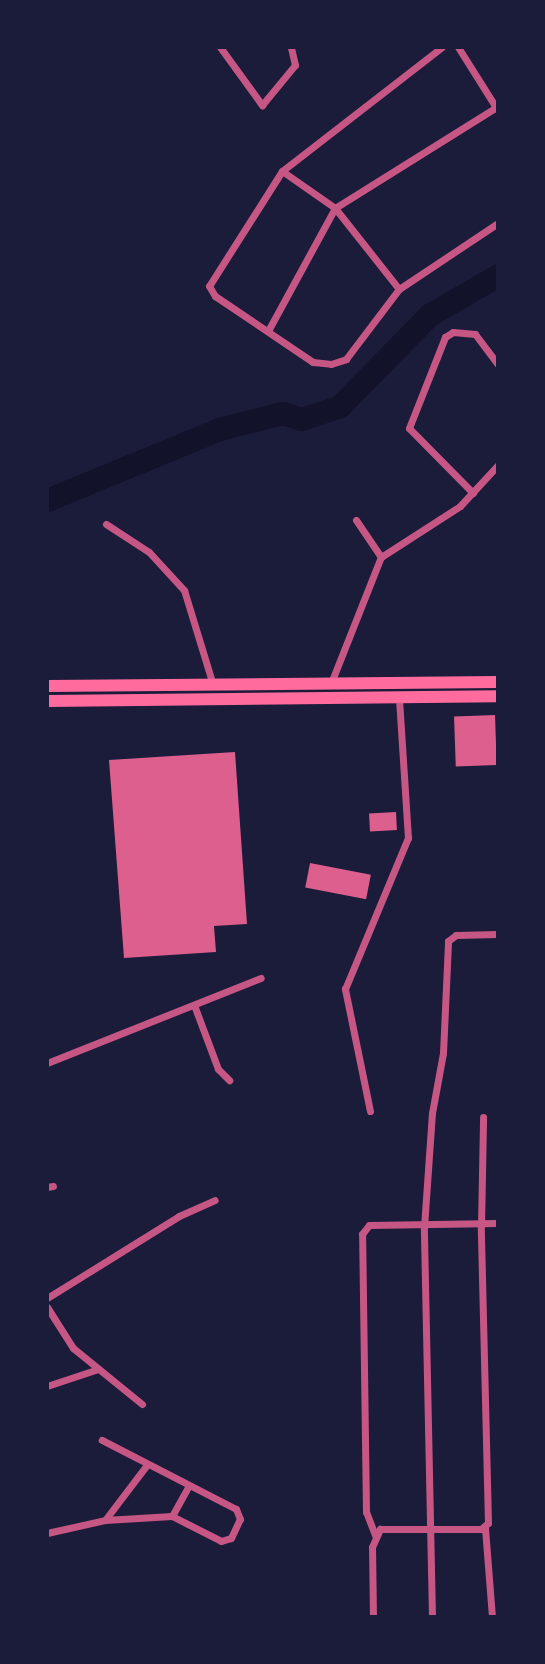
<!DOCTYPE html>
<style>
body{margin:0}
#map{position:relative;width:545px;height:1664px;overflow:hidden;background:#1b1b3a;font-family:Cabin,sans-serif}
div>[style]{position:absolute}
.river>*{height:23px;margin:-11.5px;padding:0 11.5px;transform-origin:11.5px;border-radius:11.5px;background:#12122b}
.building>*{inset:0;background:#dd5f8e;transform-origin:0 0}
.minor>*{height:7px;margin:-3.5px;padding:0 3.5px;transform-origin:3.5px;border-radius:3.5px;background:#c65784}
.primary>*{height:12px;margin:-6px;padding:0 6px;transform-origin:6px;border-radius:6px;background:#ff6b9d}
span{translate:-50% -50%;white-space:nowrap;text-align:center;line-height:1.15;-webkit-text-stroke:7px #1b1b3a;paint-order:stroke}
.frame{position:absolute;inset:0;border:49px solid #1b1b3a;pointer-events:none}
</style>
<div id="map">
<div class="river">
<i style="left:47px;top:500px;width:186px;rotate:-22.4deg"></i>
<i style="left:219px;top:429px;width:66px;rotate:-14deg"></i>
<i style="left:283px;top:413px;width:19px;rotate:18deg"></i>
<i style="left:301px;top:419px;width:40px;rotate:-18deg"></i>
<i style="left:339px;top:407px;width:129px;rotate:-45.6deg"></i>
<i style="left:429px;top:315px;width:80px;rotate:-30.1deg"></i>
</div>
<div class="building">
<i style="left:495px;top:715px;width:50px;height:41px;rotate:88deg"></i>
<i style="clip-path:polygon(235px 752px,247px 924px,214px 926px,216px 952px,124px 958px,109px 760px)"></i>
<i style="left:396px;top:812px;width:18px;height:27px;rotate:87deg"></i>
<i style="left:310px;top:863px;width:62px;height:25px;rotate:11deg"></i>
</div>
<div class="minor">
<i style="left:220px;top:47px;width:72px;rotate:54.1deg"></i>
<i style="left:262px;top:105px;width:52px;rotate:-50.5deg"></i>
<i style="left:295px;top:65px;width:18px;rotate:-103deg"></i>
<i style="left:442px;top:47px;width:202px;rotate:142.2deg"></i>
<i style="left:282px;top:171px;width:136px;rotate:122.4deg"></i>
<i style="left:209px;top:286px;width:12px;rotate:59deg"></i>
<i style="left:215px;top:296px;width:118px;rotate:34deg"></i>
<i style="left:313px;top:362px;width:18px;rotate:6deg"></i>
<i style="left:331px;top:364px;width:16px;rotate:-18deg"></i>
<i style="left:346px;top:359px;width:88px;rotate:-52.9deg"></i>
<i style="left:399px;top:289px;width:119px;rotate:-33.7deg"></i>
<i style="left:458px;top:47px;width:73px;rotate:57.8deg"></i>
<i style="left:282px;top:171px;width:65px;rotate:34.9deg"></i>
<i style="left:335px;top:208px;width:103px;rotate:51.7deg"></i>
<i style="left:269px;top:329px;width:138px;rotate:-61.4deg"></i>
<i style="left:335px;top:208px;width:192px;rotate:-32deg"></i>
<i style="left:473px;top:493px;width:91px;rotate:-134.6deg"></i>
<i style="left:409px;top:428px;width:98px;rotate:-68.4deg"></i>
<i style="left:445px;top:337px;width:9px;rotate:-32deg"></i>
<i style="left:453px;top:332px;width:22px;rotate:5deg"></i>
<i style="left:475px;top:334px;width:39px;rotate:53deg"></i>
<i style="left:356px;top:520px;width:45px;rotate:56deg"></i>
<i style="left:106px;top:524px;width:51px;rotate:33.1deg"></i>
<i style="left:149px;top:552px;width:52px;rotate:47.4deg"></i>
<i style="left:184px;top:590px;width:99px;rotate:73deg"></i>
<i style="left:331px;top:683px;width:136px;rotate:-68.4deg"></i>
<i style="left:381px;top:557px;width:94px;rotate:-32.8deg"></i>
<i style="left:460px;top:506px;width:56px;rotate:-47.2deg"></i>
<i style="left:194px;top:1005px;width:68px;rotate:69.4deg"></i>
<i style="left:218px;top:1069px;width:16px;rotate:45deg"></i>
<i style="left:47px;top:1063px;width:230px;rotate:-21.7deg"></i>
<i style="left:370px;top:1111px;width:125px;rotate:-101.6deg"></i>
<i style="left:345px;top:989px;width:164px;rotate:-67.4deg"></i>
<i style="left:408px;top:838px;width:141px;rotate:-93.7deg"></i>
<i style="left:47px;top:1187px;width:6px;rotate:-9deg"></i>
<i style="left:47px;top:1298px;width:155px;rotate:-31.8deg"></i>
<i style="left:179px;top:1216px;width:39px;rotate:-24deg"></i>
<i style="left:47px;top:1307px;width:49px;rotate:57.6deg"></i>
<i style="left:73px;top:1348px;width:89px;rotate:39.1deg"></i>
<i style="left:47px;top:1386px;width:54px;rotate:-18.4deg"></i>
<i style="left:172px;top:1516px;width:33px;rotate:-61deg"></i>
<i style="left:105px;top:1520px;width:68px;rotate:-52.8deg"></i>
<i style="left:485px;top:1528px;width:89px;rotate:85.5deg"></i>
<i style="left:47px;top:1533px;width:59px;rotate:-12.6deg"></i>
<i style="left:105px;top:1520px;width:67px;rotate:-3.4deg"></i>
<i style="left:172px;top:1516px;width:55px;rotate:27deg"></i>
<i style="left:221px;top:1541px;width:10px;rotate:-17deg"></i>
<i style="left:231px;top:1538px;width:21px;rotate:-65deg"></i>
<i style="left:240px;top:1519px;width:11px;rotate:-112deg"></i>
<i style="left:236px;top:1509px;width:151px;rotate:-152.8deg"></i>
<i style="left:375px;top:1535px;width:25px;rotate:-111deg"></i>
<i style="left:366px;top:1512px;width:278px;rotate:-90.8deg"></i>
<i style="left:362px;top:1234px;width:11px;rotate:-52deg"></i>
<i style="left:369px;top:1225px;width:129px;rotate:-0.9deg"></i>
<i style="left:373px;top:1617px;width:70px;rotate:-90.8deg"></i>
<i style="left:372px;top:1547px;width:20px;rotate:-66deg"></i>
<i style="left:380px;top:1529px;width:101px"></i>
<i style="left:481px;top:1529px;width:9px;rotate:-41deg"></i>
<i style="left:488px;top:1523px;width:297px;rotate:-91.4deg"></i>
<i style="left:481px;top:1226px;width:109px;rotate:-88.9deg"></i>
<i style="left:432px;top:1617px;width:390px;rotate:-91.2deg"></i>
<i style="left:424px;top:1227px;width:114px;rotate:-86deg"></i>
<i style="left:432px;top:1113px;width:61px;rotate:-79.6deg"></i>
<i style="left:443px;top:1053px;width:112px;rotate:-87.4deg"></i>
<i style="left:448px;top:941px;width:10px;rotate:-37deg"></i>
<i style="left:456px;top:935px;width:42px;rotate:-1.4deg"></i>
</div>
<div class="primary">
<i style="left:47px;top:686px;width:451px;rotate:-0.5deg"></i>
<i style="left:47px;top:701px;width:451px;rotate:-0.6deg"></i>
</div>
<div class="frame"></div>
</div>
